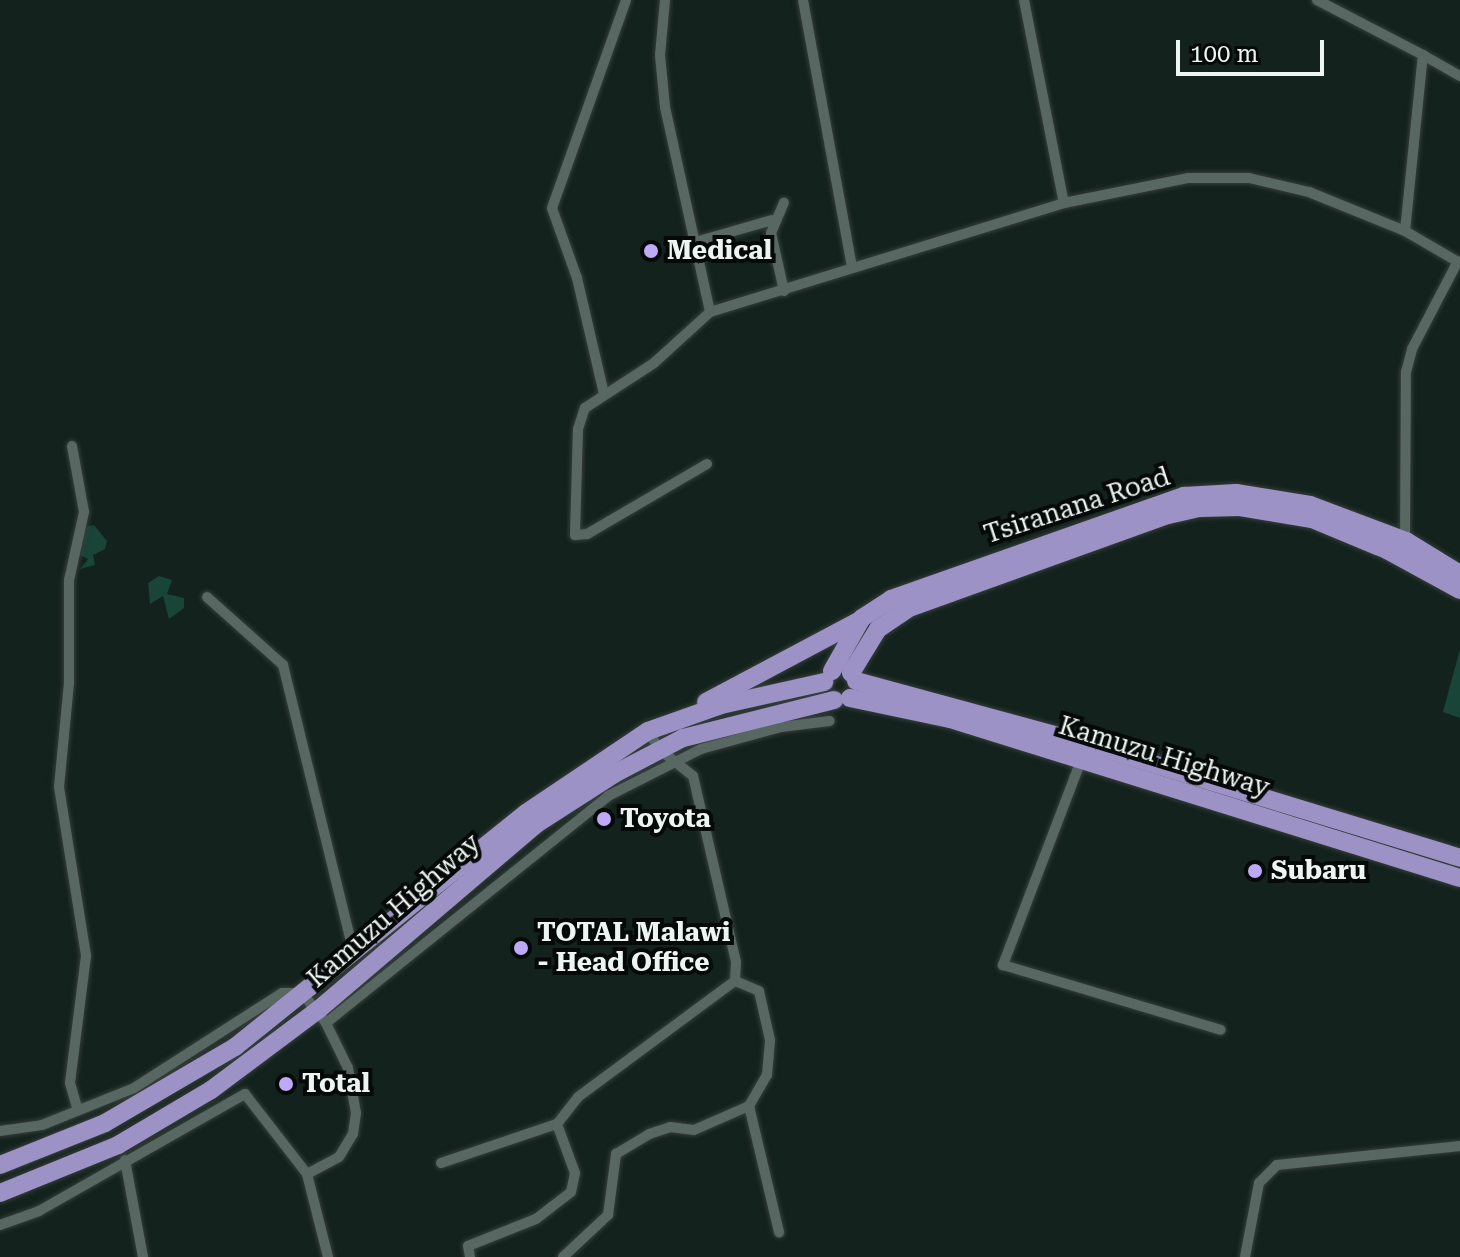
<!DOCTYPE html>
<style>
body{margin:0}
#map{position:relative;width:1460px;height:1257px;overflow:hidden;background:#14221d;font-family:"Roboto Serif",serif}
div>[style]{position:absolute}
.green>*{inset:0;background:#184538}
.roads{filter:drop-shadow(0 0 2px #353e3b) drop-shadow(0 0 2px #353e3b)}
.minor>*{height:10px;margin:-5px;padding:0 5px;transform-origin:5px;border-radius:5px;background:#586761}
.trunk>*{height:18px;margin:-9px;padding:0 9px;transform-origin:9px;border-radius:9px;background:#9c92c6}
.dots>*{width:22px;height:22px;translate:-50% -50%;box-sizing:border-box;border:4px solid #050a08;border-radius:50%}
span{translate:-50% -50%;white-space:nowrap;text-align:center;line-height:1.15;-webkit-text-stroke:8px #050a08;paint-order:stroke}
.poi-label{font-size:26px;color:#ecf5f2;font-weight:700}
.left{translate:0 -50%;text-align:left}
.street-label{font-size:26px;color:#ecf5f2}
.scale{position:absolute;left:1176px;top:40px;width:148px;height:36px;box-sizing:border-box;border:4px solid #ecf5f2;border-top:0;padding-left:10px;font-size:24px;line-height:28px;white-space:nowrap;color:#ecf5f2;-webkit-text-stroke:6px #050a08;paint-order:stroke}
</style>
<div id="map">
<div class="green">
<i style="clip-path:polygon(94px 525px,107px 541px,105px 549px,93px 555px,95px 565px,80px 569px,88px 559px,80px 555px,85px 527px)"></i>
<i style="clip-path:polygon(159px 576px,172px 580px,167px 594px,184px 598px,184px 608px,169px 619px,163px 596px,150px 604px,148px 583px)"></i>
<i style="clip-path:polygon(1460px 649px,1460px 718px,1443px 712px)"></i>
</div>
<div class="roads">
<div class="minor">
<i style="left:665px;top:0;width:55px;rotate:95.2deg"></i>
<i style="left:660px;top:55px;width:52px;rotate:84.5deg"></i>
<i style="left:665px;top:107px;width:210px;rotate:77.6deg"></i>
<i style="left:803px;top:0;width:272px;rotate:79.6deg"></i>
<i style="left:1024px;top:0;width:207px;rotate:78.9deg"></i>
<i style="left:1317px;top:0;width:119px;rotate:27.4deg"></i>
<i style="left:1405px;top:231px;width:177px;rotate:-84.2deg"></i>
<i style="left:1423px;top:55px;width:43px;rotate:29.6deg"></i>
<i style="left:692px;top:243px;width:83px;rotate:-16deg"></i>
<i style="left:784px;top:291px;width:59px;rotate:-102.6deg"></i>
<i style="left:771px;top:233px;width:33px;rotate:-67deg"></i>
<i style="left:604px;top:394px;width:119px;rotate:-103.1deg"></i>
<i style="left:577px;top:278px;width:74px;rotate:-109.7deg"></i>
<i style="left:552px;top:208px;width:221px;rotate:-70.4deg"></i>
<i style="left:72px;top:446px;width:67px;rotate:79.7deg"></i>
<i style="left:84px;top:512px;width:70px;rotate:102.4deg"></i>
<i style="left:69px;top:580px;width:103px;rotate:90deg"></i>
<i style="left:69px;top:683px;width:104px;rotate:95.5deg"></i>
<i style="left:59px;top:787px;width:171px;rotate:80.9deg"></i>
<i style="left:86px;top:956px;width:128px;rotate:97.2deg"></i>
<i style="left:70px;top:1083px;width:26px;rotate:74deg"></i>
<i style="left:707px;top:464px;width:139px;rotate:149.7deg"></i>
<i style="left:587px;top:534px;width:12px;rotate:175deg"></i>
<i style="left:575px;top:535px;width:106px;rotate:-88.4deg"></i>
<i style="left:578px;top:429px;width:22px;rotate:-72deg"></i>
<i style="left:585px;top:408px;width:82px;rotate:-33.1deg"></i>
<i style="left:654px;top:363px;width:76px;rotate:-42.3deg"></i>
<i style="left:710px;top:312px;width:370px;rotate:-17.1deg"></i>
<i style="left:1064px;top:203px;width:126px;rotate:-11.4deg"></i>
<i style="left:1188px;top:178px;width:61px"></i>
<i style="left:1249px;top:178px;width:62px;rotate:13.1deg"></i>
<i style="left:1309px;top:192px;width:104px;rotate:22.1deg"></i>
<i style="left:1405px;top:231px;width:64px;rotate:30.2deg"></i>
<i style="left:1405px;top:543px;width:171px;rotate:-89.7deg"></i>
<i style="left:1406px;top:372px;width:24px;rotate:-75deg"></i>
<i style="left:1412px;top:349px;width:99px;rotate:-62.4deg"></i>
<i style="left:207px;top:597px;width:102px;rotate:41.8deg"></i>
<i style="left:283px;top:665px;width:294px;rotate:76.2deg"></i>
<i style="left:1082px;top:758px;width:222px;rotate:110.9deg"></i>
<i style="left:1003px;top:965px;width:227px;rotate:16.6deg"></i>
<i style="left:749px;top:1106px;width:130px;rotate:76.6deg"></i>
<i style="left:0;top:1131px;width:42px;rotate:-8.1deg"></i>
<i style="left:42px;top:1125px;width:99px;rotate:-21.9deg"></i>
<i style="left:134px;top:1088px;width:176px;rotate:-32.7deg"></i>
<i style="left:282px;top:993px;width:20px"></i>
<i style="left:302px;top:993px;width:38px;rotate:51deg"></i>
<i style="left:326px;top:1023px;width:362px;rotate:-38.8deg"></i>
<i style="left:608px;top:796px;width:104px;rotate:-26.8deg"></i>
<i style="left:701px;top:749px;width:83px;rotate:-15.4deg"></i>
<i style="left:781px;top:727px;width:49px;rotate:-7deg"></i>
<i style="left:125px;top:1160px;width:99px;rotate:79.5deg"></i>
<i style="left:441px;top:1163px;width:122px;rotate:-18.6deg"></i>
<i style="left:307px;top:1174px;width:36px;rotate:-28deg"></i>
<i style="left:339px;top:1157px;width:27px;rotate:-59deg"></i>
<i style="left:353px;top:1134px;width:21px;rotate:-82deg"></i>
<i style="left:356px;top:1113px;width:46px;rotate:-100.1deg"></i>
<i style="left:348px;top:1068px;width:50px;rotate:-116.1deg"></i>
<i style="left:0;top:1225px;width:41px;rotate:-19.7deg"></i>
<i style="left:39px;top:1211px;width:237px;rotate:-29.6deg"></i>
<i style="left:245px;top:1094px;width:101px;rotate:52.2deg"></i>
<i style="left:307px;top:1174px;width:86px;rotate:75.8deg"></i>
<i style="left:470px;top:1257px;width:11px;rotate:-100deg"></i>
<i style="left:468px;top:1246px;width:73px;rotate:-21.7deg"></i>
<i style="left:536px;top:1219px;width:44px;rotate:-37.6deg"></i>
<i style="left:571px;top:1192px;width:19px;rotate:-78deg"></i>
<i style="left:575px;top:1173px;width:52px;rotate:-110.2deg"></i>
<i style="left:557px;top:1124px;width:34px;rotate:-52deg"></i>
<i style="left:578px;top:1097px;width:195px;rotate:-36.5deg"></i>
<i style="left:735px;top:981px;width:19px;rotate:-87deg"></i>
<i style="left:736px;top:962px;width:191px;rotate:-103deg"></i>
<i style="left:693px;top:776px;width:43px;rotate:-141.5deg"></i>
<i style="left:659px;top:749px;width:21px;rotate:-121deg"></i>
<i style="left:563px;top:1257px;width:62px;rotate:-43deg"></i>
<i style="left:608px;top:1215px;width:62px;rotate:-82.5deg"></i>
<i style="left:616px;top:1154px;width:39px;rotate:-31deg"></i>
<i style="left:649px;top:1134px;width:22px;rotate:-18deg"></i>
<i style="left:670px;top:1127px;width:24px;rotate:7deg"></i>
<i style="left:694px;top:1130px;width:60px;rotate:-23.6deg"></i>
<i style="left:749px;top:1106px;width:36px;rotate:-60deg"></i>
<i style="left:767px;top:1075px;width:35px;rotate:-85deg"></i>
<i style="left:770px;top:1040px;width:50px;rotate:-102.7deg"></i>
<i style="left:759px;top:991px;width:26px;rotate:-157deg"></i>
<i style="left:1245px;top:1257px;width:75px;rotate:-79.3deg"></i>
<i style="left:1259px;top:1183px;width:25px;rotate:-45deg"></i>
<i style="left:1277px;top:1165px;width:184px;rotate:-5.9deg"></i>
</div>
<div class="trunk">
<i style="left:832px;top:671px;width:61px;rotate:-60.5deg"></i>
<i style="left:862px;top:618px;width:35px;rotate:-33deg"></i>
<i style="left:891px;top:599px;width:311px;rotate:-19.4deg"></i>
<i style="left:1184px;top:496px;width:52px;rotate:-3.3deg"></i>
<i style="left:1236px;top:493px;width:75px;rotate:9.2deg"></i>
<i style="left:1310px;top:505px;width:103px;rotate:20.6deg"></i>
<i style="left:1406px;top:541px;width:63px;rotate:31.4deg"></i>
<i style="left:851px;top:673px;width:52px;rotate:-58.5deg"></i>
<i style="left:878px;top:629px;width:37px;rotate:-34deg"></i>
<i style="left:909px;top:608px;width:271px;rotate:-19.8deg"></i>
<i style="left:1164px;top:516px;width:37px;rotate:-13deg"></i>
<i style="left:1200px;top:508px;width:40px;rotate:-1.4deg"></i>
<i style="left:1240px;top:507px;width:73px;rotate:9.5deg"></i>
<i style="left:1312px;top:519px;width:81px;rotate:22.5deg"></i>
<i style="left:1387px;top:550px;width:83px;rotate:28.7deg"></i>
<i style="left:856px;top:681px;width:240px;rotate:15.2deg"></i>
<i style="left:1088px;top:744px;width:389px;rotate:17deg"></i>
<i style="left:850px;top:698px;width:102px;rotate:11.9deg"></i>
<i style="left:950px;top:719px;width:534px;rotate:17.32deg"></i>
<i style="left:706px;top:702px;width:174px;rotate:-28deg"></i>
<i style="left:0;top:1165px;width:113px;rotate:-21.8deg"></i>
<i style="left:105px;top:1123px;width:151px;rotate:-30.3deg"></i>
<i style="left:235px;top:1047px;width:373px;rotate:-38.8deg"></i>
<i style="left:526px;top:813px;width:147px;rotate:-33.9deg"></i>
<i style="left:648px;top:731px;width:77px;rotate:-19.6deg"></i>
<i style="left:721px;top:705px;width:106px;rotate:-12.6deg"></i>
<i style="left:0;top:1193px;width:127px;rotate:-22.1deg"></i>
<i style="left:118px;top:1145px;width:108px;rotate:-30.6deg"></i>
<i style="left:211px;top:1090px;width:134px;rotate:-36.8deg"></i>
<i style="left:318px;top:1010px;width:285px;rotate:-40.4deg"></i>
<i style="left:535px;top:825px;width:94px;rotate:-32.8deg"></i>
<i style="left:614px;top:774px;width:78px;rotate:-27.6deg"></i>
<i style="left:683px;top:738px;width:156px;rotate:-14.1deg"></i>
</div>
</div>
<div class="dots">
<i style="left:651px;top:251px;background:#bda9f5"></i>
<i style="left:604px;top:819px;background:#bda9f5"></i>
<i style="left:1255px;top:871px;background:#bda9f5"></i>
<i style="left:521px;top:948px;background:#bda9f5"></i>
<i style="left:286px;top:1084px;background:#bda9f5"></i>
</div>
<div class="poi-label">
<span class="left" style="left:667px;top:251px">Medical</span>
<span class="left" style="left:620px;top:819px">Toyota</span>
<span class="left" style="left:1271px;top:871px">Subaru</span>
<span class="left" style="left:537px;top:948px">TOTAL Malawi<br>- Head Office</span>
<span class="left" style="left:302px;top:1084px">Total</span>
</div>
<div class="street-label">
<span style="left:1077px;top:506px;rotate:-18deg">Tsiranana Road</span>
<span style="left:1164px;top:757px;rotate:17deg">Kamuzu Highway</span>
<span style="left:394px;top:911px;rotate:-41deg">Kamuzu Highway</span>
</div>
<div class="scale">100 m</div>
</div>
